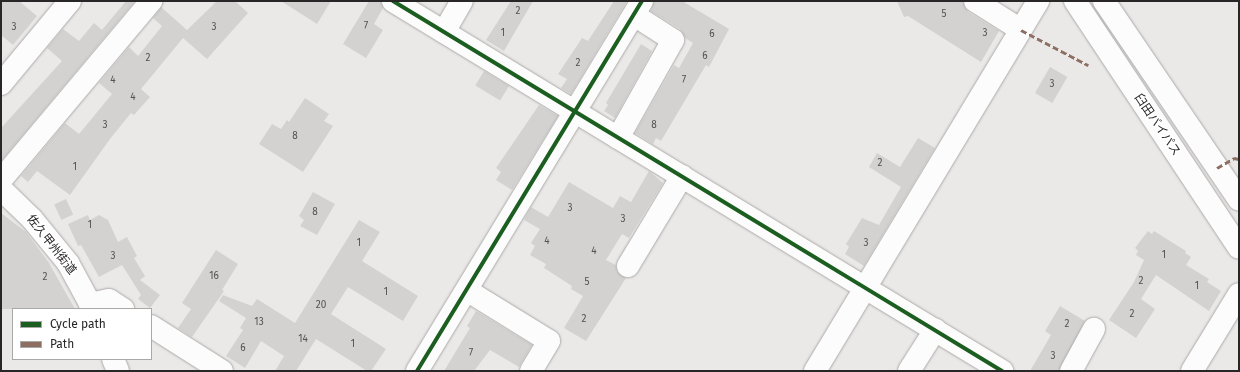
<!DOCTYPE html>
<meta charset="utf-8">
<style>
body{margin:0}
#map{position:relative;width:1240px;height:372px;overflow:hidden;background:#ebe9e8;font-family:"Fira Sans","Noto Sans JP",sans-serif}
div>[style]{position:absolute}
.building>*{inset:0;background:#d3d2d1;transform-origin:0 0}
.roads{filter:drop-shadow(0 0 1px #acaaa9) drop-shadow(0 0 1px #acaaa9)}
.minor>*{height:22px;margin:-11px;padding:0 11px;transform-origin:11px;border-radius:11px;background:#fcfcfc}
.highway>*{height:22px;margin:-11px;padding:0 11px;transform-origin:11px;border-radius:11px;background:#fcfcfc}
.quiet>*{height:3px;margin-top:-1.5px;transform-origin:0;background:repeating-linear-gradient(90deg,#8d6e63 0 6px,transparent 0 9px)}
.cycleway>*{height:4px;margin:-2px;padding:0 2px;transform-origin:2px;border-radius:2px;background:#1b5e20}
span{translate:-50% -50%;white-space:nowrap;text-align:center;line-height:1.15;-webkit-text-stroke:3.5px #fff;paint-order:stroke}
.number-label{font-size:10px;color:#545252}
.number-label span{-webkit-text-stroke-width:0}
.street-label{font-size:12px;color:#282626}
.frame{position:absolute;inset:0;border:2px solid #282626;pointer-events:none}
.legend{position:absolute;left:12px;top:308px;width:140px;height:52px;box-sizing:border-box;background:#fff;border:1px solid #a9a8a8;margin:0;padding:5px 7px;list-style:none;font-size:12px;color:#282626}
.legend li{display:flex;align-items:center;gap:8px;height:20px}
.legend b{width:20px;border:1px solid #a9a8a8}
</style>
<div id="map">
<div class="building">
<i style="clip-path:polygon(1px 1px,19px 1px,37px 16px,13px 45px,1px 35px)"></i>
<i style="clip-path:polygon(126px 1px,135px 1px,2px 160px,1px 128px,62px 61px,47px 48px,63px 29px,79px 41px,94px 23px,102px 30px)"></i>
<i style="clip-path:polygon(217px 1px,235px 1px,248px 13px,207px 59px,183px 38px,141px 89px,150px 97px,134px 115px,131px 113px,110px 139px,70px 195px,37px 171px,28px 182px,21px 176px,65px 123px,79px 134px,112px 94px,99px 83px,129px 47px,138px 56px,162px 26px,153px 18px,161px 7px,187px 30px)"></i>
<i style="clip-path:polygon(281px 1px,331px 1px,317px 24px)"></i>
<i style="clip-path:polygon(369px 1px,381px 1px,383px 8px,374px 24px,383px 30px,366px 58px,343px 44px)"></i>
<i style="clip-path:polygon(511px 1px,533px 1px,504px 51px,486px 40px)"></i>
<i style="clip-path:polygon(614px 1px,627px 1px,571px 94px,561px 88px,567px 79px,558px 74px,582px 38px,588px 41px)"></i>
<i style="clip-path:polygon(654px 1px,682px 1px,729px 29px,709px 67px,706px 65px,661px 141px,656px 138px,653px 144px,635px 133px,674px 65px,679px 68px,693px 43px,685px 38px,680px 29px,651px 11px)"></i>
<i style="clip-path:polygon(897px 1px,963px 1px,968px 12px,999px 31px,981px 62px,908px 16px,904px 17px)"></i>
<i style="clip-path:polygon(641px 44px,652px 51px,615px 118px,604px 111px,608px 105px,606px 103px)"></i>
<i style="left:1050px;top:67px;width:20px;height:30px;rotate:30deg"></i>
<i style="left:484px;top:71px;width:29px;height:17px;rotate:31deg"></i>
<i style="clip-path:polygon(305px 98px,329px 114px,324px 121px,333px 126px,303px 172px,259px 144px,272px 124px,281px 129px,287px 120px,289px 122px)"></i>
<i style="clip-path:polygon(539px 105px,558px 116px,512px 190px,496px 180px,501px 172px,496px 168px)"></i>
<i style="clip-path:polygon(918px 138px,935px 148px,864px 266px,845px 254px,849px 247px,846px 244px,862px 218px,879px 225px,901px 187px,869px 167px,877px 153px,900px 167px)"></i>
<i style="clip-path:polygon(649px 171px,663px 183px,629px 238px,622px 234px,606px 260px,616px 265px,617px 272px,626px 278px,586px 341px,564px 328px,583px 296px,571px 289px,572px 286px,544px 268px,546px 264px,530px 255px,535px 246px,531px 243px,540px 229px,524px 220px,531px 207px,548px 217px,569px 182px,613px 208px,620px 196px,631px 202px)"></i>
<i style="clip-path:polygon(313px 192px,335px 204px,317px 235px,300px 226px,304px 220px,299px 216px)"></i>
<i style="left:66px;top:199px;width:17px;height:13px;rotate:65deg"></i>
<i style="clip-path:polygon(1px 213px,26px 232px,49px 263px,75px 309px,1px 309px)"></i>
<i style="clip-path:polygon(88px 215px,90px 220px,99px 215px,108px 220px,118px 242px,127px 237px,137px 256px,134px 258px,145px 276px,140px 280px,160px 295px,150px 308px,138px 299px,141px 295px,122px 265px,99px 277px,81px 245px,78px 246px,68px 224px)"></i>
<i style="clip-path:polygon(359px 220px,380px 232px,362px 261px,418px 296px,403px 321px,348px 287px,331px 314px,386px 349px,371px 371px,367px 371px,316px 339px,296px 371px,275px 371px,284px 356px,261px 341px,245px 368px,226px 356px,243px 330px,240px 328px,246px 318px,219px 301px,223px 295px,252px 306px,257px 299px,295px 323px)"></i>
<i style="clip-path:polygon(1148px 231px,1152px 234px,1154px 231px,1186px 251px,1185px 253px,1191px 257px,1186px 265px,1209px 279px,1207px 282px,1221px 291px,1209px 311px,1156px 275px,1141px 299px,1155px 309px,1136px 338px,1109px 320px,1134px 282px,1144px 260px,1136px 255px,1138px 251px,1135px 248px)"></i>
<i style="clip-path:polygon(216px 250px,238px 264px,222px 290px,224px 291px,192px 337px,178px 328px,191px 309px,182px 303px)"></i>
<i style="clip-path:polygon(1060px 306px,1085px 321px,1059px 371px,1030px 371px,1051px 335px,1045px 331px)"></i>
<i style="clip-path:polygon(476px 311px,532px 345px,519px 367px,490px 350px,474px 371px,444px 371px,470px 328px,467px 326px)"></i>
</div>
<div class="roads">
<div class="minor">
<i style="left:393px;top:1px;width:713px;rotate:31.28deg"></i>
<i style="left:975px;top:1px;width:54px;rotate:32.2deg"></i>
<i style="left:444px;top:32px;width:36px;rotate:-60deg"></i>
<i style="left:1px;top:84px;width:108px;rotate:-50.3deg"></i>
<i style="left:618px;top:138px;width:112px;rotate:-60.7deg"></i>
<i style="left:673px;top:40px;width:46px;rotate:-147.3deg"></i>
<i style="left:1px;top:180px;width:234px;rotate:-50deg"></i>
<i style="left:1px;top:189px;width:43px;rotate:44.1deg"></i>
<i style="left:32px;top:219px;width:57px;rotate:50.7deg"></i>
<i style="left:68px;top:263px;width:52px;rotate:61.5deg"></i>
<i style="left:628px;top:266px;width:105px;rotate:-59deg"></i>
<i style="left:468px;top:291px;width:95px;rotate:31.7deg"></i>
<i style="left:549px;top:341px;width:35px;rotate:121deg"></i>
<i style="left:90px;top:304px;width:19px;rotate:-12deg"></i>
<i style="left:109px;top:300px;width:17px;rotate:33deg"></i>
<i style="left:151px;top:326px;width:84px;rotate:32.4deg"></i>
<i style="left:113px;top:359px;width:13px;rotate:67deg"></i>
<i style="left:417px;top:371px;width:433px;rotate:-58.7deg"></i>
<i style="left:815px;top:371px;width:432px;rotate:-58.9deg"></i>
<i style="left:909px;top:371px;width:49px;rotate:-57.6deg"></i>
<i style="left:1071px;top:371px;width:48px;rotate:-61.3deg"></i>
<i style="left:1192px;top:371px;width:90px;rotate:-58.6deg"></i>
</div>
<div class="highway">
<i style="left:1075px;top:1px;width:296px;rotate:56.4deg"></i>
<i style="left:1104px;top:1px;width:240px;rotate:55.8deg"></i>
</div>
</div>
<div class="quiet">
<i style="left:1021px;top:30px;width:76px;rotate:27.6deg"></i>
<i style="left:1217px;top:168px;width:20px;rotate:-30deg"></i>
<i style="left:1234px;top:158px;width:5px;rotate:11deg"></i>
</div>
<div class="cycleway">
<i style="left:393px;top:1px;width:713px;rotate:31.28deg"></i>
<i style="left:417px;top:371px;width:433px;rotate:-58.7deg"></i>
</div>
<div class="number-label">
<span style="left:518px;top:12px">2</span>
<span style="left:944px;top:15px">5</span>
<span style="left:366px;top:27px">7</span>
<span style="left:14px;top:28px">3</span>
<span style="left:214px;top:28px">3</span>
<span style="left:503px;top:34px">1</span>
<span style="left:985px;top:34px">3</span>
<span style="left:712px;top:35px">6</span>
<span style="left:705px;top:57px">6</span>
<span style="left:148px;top:59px">2</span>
<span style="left:578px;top:64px">2</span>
<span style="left:113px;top:81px">4</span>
<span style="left:684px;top:81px">7</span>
<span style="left:1052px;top:85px">3</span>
<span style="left:133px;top:98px">4</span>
<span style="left:105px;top:126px">3</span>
<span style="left:654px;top:126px">8</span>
<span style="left:295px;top:137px">8</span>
<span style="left:880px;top:164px">2</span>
<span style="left:75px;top:168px">1</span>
<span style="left:570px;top:209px">3</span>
<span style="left:315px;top:213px">8</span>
<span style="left:623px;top:220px">3</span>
<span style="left:90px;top:226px">1</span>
<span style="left:547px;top:242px">4</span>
<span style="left:359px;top:244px">1</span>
<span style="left:866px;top:244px">3</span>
<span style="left:594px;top:252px">4</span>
<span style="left:1164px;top:256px">1</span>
<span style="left:113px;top:257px">3</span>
<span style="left:214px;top:277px">16</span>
<span style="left:45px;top:278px">2</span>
<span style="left:1141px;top:282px">2</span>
<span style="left:587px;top:283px">5</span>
<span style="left:1197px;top:287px">1</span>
<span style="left:386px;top:293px">1</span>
<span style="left:321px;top:306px">20</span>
<span style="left:1132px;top:315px">2</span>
<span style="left:584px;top:320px">2</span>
<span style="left:259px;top:323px">13</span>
<span style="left:1067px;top:325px">2</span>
<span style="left:303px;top:340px">14</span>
<span style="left:353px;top:345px">1</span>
<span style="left:243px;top:349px">6</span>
<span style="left:471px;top:354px">7</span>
<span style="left:1053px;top:357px">3</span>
</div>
<div class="street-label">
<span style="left:1157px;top:125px;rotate:56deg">臼田バイパス</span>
<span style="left:51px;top:245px;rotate:52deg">佐久甲州街道</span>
</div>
<div class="frame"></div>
<ul class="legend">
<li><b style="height:5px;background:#1b5e20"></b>Cycle path</li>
<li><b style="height:5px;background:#8d6e63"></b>Path</li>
</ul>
</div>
